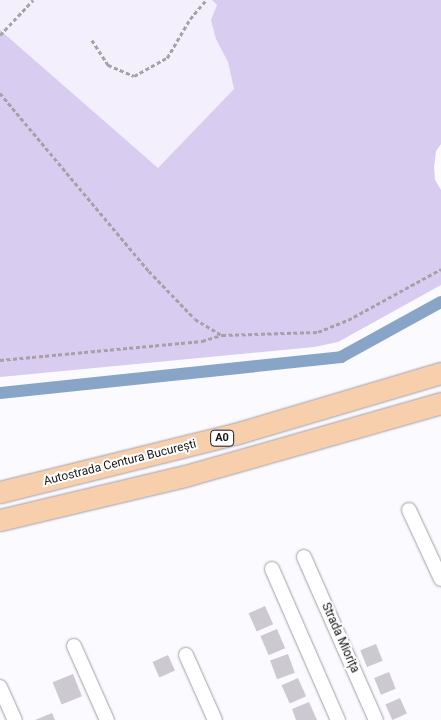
<!DOCTYPE html>
<meta charset="utf-8">
<style>
body{margin:0}
#map{position:relative;width:441px;height:720px;overflow:hidden;background:#fbfaff;font-family:Roboto,sans-serif}
div>[style]{position:absolute}
.built>*{inset:0;background:#f4effc}
.green>*{inset:0;background:#d9ccf1}
.canal>*{height:12px;margin:-6px;padding:0 6px;transform-origin:6px;border-radius:6px;background:#88a4c6}
.building>*{inset:0;background:#cccad0;transform-origin:0 0}
.path>*{height:2.5px;margin-top:-1.25px;transform-origin:0;background:repeating-linear-gradient(90deg,#a3a2a6 0 4px,transparent 0 6.5px)}
.roads{filter:drop-shadow(0 0 1px #a19fa4) drop-shadow(0 0 1px #a19fa4)}
.minor>*{height:14px;margin:-7px;padding:0 7px;transform-origin:7px;border-radius:7px;background:#fff}
.highway>*{height:21px;margin:-10.5px;padding:0 10.5px;transform-origin:10.5px;border-radius:10.5px;background:#f7cfad}
span{translate:-50% -50%;white-space:nowrap;text-align:center;line-height:1.15;-webkit-text-stroke:4px #fff;paint-order:stroke}
.shield-label span{padding:1px 4px;background:#fff;border:1px solid;border-radius:4px;-webkit-text-stroke-width:0}
.shield-label{font-size:11px;color:#181719;font-weight:700}
.street-label{font-size:12px;color:#181719}
</style>
<div id="map">
<div class="built">
<i style="clip-path:polygon(0 0,441px 0,441px 144px,436px 151px,434px 167px,435px 180px,441px 190px,441px 285px,338px 342px,314px 347px,0 377px)"></i>
</div>
<div class="green">
<i style="clip-path:polygon(212px 0,441px 0,441px 144px,436px 151px,434px 167px,435px 180px,441px 190px,441px 285px,338px 342px,314px 347px,0 377px,0 30px,158px 168px,234px 89px,228px 62px,216px 39px,211px 20px,217px 5px)"></i>
</div>
<div class="canal">
<i style="left:0;top:393px;width:343px;rotate:-6deg"></i>
<i style="left:341px;top:357px;width:114px;rotate:-28.8deg"></i>
</div>
<div class="building">
<i style="left:265px;top:606px;width:20px;height:18px;rotate:66deg"></i>
<i style="left:277px;top:629px;width:21px;height:18px;rotate:67deg"></i>
<i style="left:376px;top:644px;width:18px;height:17px;rotate:68deg"></i>
<i style="left:288px;top:654px;width:20px;height:19px;rotate:70deg"></i>
<i style="left:168px;top:655px;width:17px;height:17px;rotate:66deg"></i>
<i style="left:389px;top:672px;width:18px;height:16px;rotate:68deg"></i>
<i style="left:73px;top:674px;width:24px;height:22px;rotate:68deg"></i>
<i style="left:298px;top:678px;width:20px;height:18px;rotate:66deg"></i>
<i style="left:400px;top:698px;width:17px;height:16px;rotate:66deg"></i>
<i style="clip-path:polygon(309px 702px,317px 720px,296px 720px,292px 709px)"></i>
<i style="clip-path:polygon(52px 713px,55px 720px,35px 720px)"></i>
</div>
<div class="path">
<i style="left:0;top:35px;width:48px;rotate:-46.7deg"></i>
<i style="left:92px;top:40px;width:30px;rotate:57deg"></i>
<i style="left:108px;top:65px;width:28px;rotate:23deg"></i>
<i style="left:134px;top:76px;width:38px;rotate:-29deg"></i>
<i style="left:167px;top:58px;width:45px;rotate:-59.5deg"></i>
<i style="left:190px;top:19px;width:25px;rotate:-50deg"></i>
<i style="left:0;top:93px;width:232px;rotate:50.1deg"></i>
<i style="left:149px;top:271px;width:66px;rotate:46.2deg"></i>
<i style="left:195px;top:319px;width:31px;rotate:31deg"></i>
<i style="left:222px;top:335px;width:96px;rotate:-1.8deg"></i>
<i style="left:318px;top:332px;width:32px;rotate:-22deg"></i>
<i style="left:348px;top:320px;width:106px;rotate:-28.7deg"></i>
<i style="left:0;top:360px;width:203px;rotate:-5.4deg"></i>
<i style="left:202px;top:341px;width:21px;rotate:-17deg"></i>
</div>
<div class="roads">
<div class="minor">
<i style="left:409px;top:510px;width:76px;rotate:65.1deg"></i>
<i style="left:304px;top:557px;width:178px;rotate:66.2deg"></i>
<i style="left:272px;top:569px;width:165px;rotate:66.4deg"></i>
<i style="left:74px;top:646px;width:81px;rotate:66deg"></i>
<i style="left:186px;top:655px;width:71px;rotate:66deg"></i>
<i style="left:0;top:687px;width:36px;rotate:66deg"></i>
</div>
<div class="highway">
<i style="left:0;top:492px;width:242px;rotate:-13.9deg"></i>
<i style="left:235px;top:434px;width:215px;rotate:-16.5deg"></i>
<i style="left:0;top:520px;width:190px;rotate:-13.4deg"></i>
<i style="left:185px;top:476px;width:266px;rotate:-15.9deg"></i>
</div>
</div>
<div class="shield-label">
<span style="left:222px;top:438px">A0</span>
</div>
<div class="street-label">
<span style="left:120px;top:463px;rotate:-14deg">Autostrada Centura București</span>
<span style="left:340px;top:638px;rotate:66deg">Strada Miorița</span>
</div>
</div>
